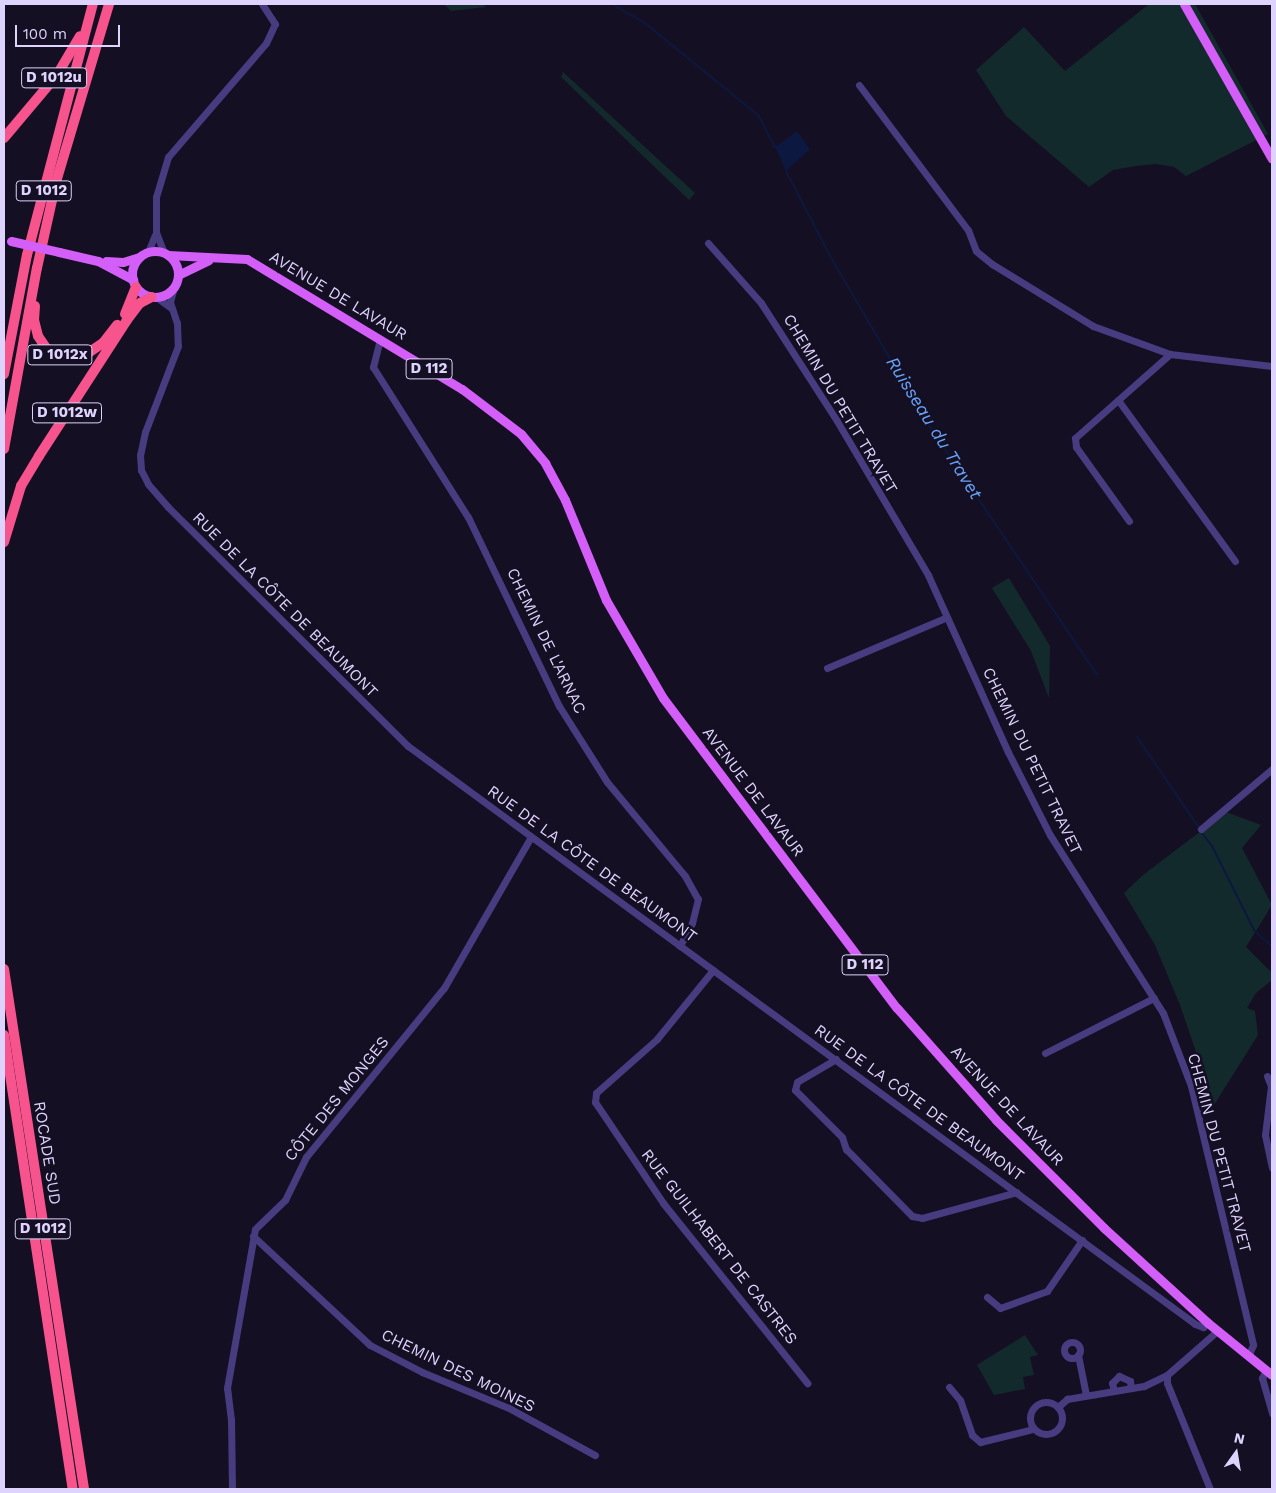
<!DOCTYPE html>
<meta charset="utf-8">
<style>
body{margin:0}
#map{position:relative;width:1276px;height:1493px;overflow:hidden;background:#150f23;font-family:"Work Sans",sans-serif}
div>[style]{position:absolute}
.green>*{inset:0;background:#132a2d}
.water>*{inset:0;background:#0c183f}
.stream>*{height:2px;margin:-1px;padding:0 1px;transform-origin:1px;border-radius:1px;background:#0c183f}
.minor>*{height:7px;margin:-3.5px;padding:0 3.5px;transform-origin:3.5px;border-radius:3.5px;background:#483c80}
.minor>.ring{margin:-3.5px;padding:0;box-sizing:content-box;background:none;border:7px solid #483c80;border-radius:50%}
.major>*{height:9px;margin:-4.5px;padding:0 4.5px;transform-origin:4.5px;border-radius:4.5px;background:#d35ff8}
.major>.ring{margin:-4.5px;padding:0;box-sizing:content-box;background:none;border:9px solid #d35ff8;border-radius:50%}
.highway>*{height:10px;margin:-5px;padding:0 5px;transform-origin:5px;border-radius:5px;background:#f7548d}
.major-bridge>*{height:9px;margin:-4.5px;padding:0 4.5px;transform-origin:4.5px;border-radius:4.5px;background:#d35ff8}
span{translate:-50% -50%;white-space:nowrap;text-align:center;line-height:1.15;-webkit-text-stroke:5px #150f23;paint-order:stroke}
.shield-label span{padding:1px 4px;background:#150f23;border:1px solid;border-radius:4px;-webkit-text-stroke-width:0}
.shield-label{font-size:15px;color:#ded3fd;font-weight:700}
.street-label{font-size:16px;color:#ded3fd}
.water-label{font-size:18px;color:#66a2f8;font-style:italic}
.frame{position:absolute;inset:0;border:5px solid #ded3fd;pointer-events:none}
.north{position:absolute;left:1211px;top:1428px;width:50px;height:50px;-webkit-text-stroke:4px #150f23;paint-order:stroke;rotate:13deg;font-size:14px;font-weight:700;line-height:20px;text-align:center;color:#ded3fd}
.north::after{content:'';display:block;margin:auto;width:18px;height:22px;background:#ded3fd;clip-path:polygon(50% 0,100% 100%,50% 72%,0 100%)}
.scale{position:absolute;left:15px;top:25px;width:105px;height:22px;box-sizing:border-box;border:2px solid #ded3fd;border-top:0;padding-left:6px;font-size:15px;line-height:18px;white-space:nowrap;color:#ded3fd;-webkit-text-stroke:4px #150f23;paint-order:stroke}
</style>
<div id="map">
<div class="green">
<i style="clip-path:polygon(444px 4px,483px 4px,486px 7px,451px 11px)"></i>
<i style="clip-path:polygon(1149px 4px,1195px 4px,1268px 134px,1186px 176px,1174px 167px,1156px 164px,1136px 166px,1113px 170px,1089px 187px,1006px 116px,976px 70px,1024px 27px,1065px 71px)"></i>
<i style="clip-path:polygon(563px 72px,695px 193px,689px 200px,561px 77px)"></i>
<i style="clip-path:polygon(1009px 578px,1050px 646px,1049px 698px,1031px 651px,992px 588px)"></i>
<i style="clip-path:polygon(1226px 812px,1261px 825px,1242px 848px,1272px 905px,1246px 947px,1272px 973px,1272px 980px,1256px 993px,1247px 1008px,1255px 1011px,1258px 1035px,1214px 1105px,1180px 1005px,1155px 945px,1124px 893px,1143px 875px)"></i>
<i style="clip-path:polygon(1025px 1335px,1038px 1355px,1030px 1357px,1034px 1375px,1023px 1377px,1025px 1389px,994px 1395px,977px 1365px)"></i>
</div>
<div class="water">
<i style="clip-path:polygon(797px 131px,810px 149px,786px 171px,775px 147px)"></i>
</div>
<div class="stream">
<i style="left:612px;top:4px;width:38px;rotate:30deg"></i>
<i style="left:645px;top:23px;width:147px;rotate:39.2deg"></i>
<i style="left:759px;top:116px;width:35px;rotate:63deg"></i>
<i style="left:786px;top:171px;width:93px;rotate:62.6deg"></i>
<i style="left:829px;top:254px;width:204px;rotate:59.7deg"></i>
<i style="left:932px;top:430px;width:295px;rotate:56deg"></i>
<i style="left:1137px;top:737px;width:110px;rotate:55.7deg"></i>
<i style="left:1201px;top:832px;width:18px;rotate:52deg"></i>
<i style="left:1212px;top:846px;width:94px;rotate:63.4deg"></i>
<i style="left:1254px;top:930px;width:25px;rotate:43deg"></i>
</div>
<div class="minor">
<i style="left:859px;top:85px;width:181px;rotate:53.1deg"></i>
<i style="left:968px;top:230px;width:22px;rotate:69deg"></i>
<i style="left:976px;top:251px;width:21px;rotate:39deg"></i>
<i style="left:992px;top:264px;width:119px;rotate:31.5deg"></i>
<i style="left:1093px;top:326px;width:82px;rotate:20deg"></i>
<i style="left:1170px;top:354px;width:103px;rotate:6.7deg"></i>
<i style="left:708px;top:243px;width:80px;rotate:48.5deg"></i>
<i style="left:761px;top:303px;width:140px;rotate:57.2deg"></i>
<i style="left:837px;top:421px;width:179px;rotate:59.4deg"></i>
<i style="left:928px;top:575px;width:194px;rotate:65.7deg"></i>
<i style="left:1008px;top:752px;width:93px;rotate:63.2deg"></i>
<i style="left:1050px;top:835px;width:211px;rotate:57.6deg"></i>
<i style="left:1163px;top:1013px;width:78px;rotate:69deg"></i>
<i style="left:1191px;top:1086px;width:266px;rotate:76.5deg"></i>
<i style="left:1253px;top:1345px;width:12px;rotate:114deg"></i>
<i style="left:148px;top:252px;width:18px;rotate:-68deg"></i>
<i style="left:164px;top:253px;width:22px;rotate:-111deg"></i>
<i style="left:156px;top:232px;width:35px;rotate:-90deg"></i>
<i style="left:156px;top:197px;width:42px;rotate:-73.3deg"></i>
<i style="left:168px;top:157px;width:150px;rotate:-49.3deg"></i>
<i style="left:266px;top:43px;width:21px;rotate:-65deg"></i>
<i style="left:275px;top:24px;width:24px;rotate:-123deg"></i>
<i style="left:174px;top:287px;width:16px;rotate:105deg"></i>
<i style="left:170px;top:302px;width:22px;rotate:72deg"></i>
<i style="left:177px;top:323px;width:23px;rotate:88deg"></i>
<i style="left:178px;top:346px;width:92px;rotate:111deg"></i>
<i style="left:145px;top:432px;width:24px;rotate:102deg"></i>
<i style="left:140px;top:455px;width:15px;rotate:86deg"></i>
<i style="left:141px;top:470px;width:16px;rotate:63deg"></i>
<i style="left:148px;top:484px;width:30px;rotate:49deg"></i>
<i style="left:168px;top:507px;width:339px;rotate:44.9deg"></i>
<i style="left:408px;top:746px;width:976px;rotate:36.29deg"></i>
<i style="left:1195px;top:1324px;width:9px;rotate:21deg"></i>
<i style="left:1203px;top:1327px;width:6px;rotate:-39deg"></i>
<i style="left:156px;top:297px;width:19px;rotate:36deg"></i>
<i style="left:380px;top:339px;width:29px;rotate:104deg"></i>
<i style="left:373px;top:367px;width:178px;rotate:57.7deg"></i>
<i style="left:468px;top:517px;width:210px;rotate:64.3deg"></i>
<i style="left:559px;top:706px;width:90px;rotate:57.7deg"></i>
<i style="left:607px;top:782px;width:122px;rotate:50.3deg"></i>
<i style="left:685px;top:876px;width:26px;rotate:61deg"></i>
<i style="left:698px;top:899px;width:25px;rotate:104deg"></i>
<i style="left:692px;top:923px;width:26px;rotate:118deg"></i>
<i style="left:1118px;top:400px;width:199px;rotate:54deg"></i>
<i style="left:1129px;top:521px;width:91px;rotate:-125.6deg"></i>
<i style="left:1076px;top:447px;width:9px;rotate:-96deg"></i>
<i style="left:1075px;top:438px;width:127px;rotate:-41.5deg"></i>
<i style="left:827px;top:668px;width:130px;rotate:-23deg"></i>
<i style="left:1201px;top:829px;width:93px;rotate:-40.2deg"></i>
<i style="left:713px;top:970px;width:89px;rotate:129.1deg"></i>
<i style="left:657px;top:1039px;width:81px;rotate:138.5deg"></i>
<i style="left:596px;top:1093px;width:9px;rotate:96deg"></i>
<i style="left:595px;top:1102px;width:122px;rotate:56deg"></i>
<i style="left:663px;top:1203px;width:231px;rotate:51.3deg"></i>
<i style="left:1045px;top:1053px;width:122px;rotate:-26.8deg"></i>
<i style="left:836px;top:1059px;width:45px;rotate:149.5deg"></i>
<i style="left:797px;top:1082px;width:8px;rotate:104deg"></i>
<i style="left:795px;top:1090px;width:66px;rotate:45deg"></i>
<i style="left:842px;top:1137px;width:13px;rotate:72deg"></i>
<i style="left:846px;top:1149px;width:94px;rotate:45.4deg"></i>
<i style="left:912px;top:1216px;width:10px;rotate:11deg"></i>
<i style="left:922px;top:1218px;width:98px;rotate:-15.3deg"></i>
<i style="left:1267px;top:1076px;width:11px;rotate:68deg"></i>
<i style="left:1271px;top:1086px;width:49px;rotate:97deg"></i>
<i style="left:1265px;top:1135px;width:33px;rotate:78deg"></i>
<i style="left:253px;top:1236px;width:160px;rotate:43deg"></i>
<i style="left:370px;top:1345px;width:59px;rotate:27.4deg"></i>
<i style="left:422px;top:1372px;width:94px;rotate:22.5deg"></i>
<i style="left:509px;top:1408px;width:98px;rotate:28.7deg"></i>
<i style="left:987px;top:1297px;width:17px;rotate:40deg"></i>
<i style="left:1000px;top:1308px;width:50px;rotate:-19.9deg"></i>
<i style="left:1047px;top:1291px;width:62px;rotate:-55.5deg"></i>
<i class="ring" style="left:1064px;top:1342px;width:9px;height:9px"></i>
<i style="left:1078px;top:1355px;width:41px;rotate:78.7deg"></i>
<i style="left:1266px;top:1370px;width:9px;rotate:117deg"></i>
<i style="left:1262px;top:1378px;width:37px;rotate:74deg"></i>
<i style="left:949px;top:1387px;width:17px;rotate:50deg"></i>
<i style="left:960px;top:1400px;width:37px;rotate:71deg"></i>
<i style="left:972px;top:1435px;width:11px;rotate:41deg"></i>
<i style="left:980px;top:1442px;width:55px;rotate:-13.8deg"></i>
<i style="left:1114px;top:1391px;width:8px;rotate:-104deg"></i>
<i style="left:1112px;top:1383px;width:10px;rotate:-45deg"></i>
<i style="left:1119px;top:1376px;width:12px;rotate:24deg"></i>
<i style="left:1130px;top:1381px;width:7px;rotate:82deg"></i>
<i class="ring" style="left:1030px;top:1402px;width:25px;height:25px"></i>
<i style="left:1059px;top:1406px;width:11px;rotate:-41deg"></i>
<i style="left:1067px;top:1399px;width:78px;rotate:-9.6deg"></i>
<i style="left:1144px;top:1386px;width:25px;rotate:-26deg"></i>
<i style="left:232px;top:1489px;width:69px;rotate:-90.8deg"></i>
<i style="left:231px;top:1420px;width:32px;rotate:-97deg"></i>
<i style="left:227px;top:1388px;width:161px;rotate:-80deg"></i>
<i style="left:255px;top:1229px;width:42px;rotate:-44deg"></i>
<i style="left:285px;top:1200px;width:48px;rotate:-64deg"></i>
<i style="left:306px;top:1157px;width:218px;rotate:-50.8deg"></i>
<i style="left:444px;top:988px;width:174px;rotate:-60.1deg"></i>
<i style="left:1210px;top:1489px;width:114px;rotate:-112.1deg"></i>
<i style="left:1167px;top:1383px;width:8px;rotate:-90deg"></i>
<i style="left:1167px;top:1375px;width:67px;rotate:-41.3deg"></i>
</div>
<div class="major">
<i style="left:1184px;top:4px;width:178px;rotate:60.4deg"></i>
<i class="ring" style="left:132px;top:251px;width:37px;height:37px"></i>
<i style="left:59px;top:252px;width:40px;rotate:13deg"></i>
<i style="left:98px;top:261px;width:40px;rotate:28deg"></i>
<i style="left:168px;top:255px;width:79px;rotate:2.9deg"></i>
<i style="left:247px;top:259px;width:251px;rotate:31.2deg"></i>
<i style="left:462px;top:389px;width:74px;rotate:37.3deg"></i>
<i style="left:521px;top:434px;width:38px;rotate:50deg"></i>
<i style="left:545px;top:463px;width:42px;rotate:61.6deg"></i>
<i style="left:565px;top:500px;width:108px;rotate:67.7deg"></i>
<i style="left:606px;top:600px;width:113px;rotate:59.8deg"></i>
<i style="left:663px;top:698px;width:388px;rotate:53deg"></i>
<i style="left:897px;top:1008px;width:149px;rotate:48.5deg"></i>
<i style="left:996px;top:1120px;width:153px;rotate:45deg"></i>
<i style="left:1104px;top:1228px;width:141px;rotate:42.4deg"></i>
<i style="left:1208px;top:1323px;width:82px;rotate:39.1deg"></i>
<i style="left:106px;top:261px;width:17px;rotate:3deg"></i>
<i style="left:123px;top:262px;width:17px;rotate:-17deg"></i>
<i style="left:178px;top:275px;width:34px;rotate:-26deg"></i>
</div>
<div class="highway">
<i style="left:4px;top:138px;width:82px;rotate:-49.9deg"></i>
<i style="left:57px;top:75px;width:45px;rotate:-59.5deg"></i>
<i style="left:35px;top:306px;width:14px;rotate:94deg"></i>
<i style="left:34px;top:320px;width:16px;rotate:76deg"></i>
<i style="left:38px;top:336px;width:14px;rotate:56deg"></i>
<i style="left:46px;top:348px;width:15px;rotate:28deg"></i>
<i style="left:59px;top:355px;width:23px;rotate:5deg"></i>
<i style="left:82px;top:357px;width:25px;rotate:-34deg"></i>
<i style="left:103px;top:343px;width:23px;rotate:-52deg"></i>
<i style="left:125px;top:314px;width:29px;rotate:-68deg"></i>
<i style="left:4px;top:374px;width:121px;rotate:-79.1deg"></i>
<i style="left:27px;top:255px;width:260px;rotate:-75.3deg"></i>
<i style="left:4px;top:449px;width:184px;rotate:-79.7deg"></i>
<i style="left:37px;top:268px;width:88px;rotate:-77.5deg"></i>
<i style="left:56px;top:182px;width:186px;rotate:-73.4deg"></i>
<i style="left:4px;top:542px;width:59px;rotate:-73.1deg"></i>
<i style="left:21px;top:486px;width:35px;rotate:-59deg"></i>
<i style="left:39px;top:456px;width:162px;rotate:-57.1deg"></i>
<i style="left:127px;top:320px;width:21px;rotate:-53deg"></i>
<i style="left:140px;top:303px;width:13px;rotate:-27deg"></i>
<i style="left:4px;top:969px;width:526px;rotate:81.25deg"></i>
<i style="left:4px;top:1035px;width:459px;rotate:81.4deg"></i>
</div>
<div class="major-bridge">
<i style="left:11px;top:241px;width:49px;rotate:12.9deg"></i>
</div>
<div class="shield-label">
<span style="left:54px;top:78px">D 1012u</span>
<span style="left:44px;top:191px">D 1012</span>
<span style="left:60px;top:355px">D 1012x</span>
<span style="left:429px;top:369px">D 112</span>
<span style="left:67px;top:413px">D 1012w</span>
<span style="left:865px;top:965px">D 112</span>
<span style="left:43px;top:1229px">D 1012</span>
</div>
<div class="street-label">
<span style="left:338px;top:296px;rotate:31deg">AVENUE DE LAVAUR</span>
<span style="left:840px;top:404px;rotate:59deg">CHEMIN DU PETIT TRAVET</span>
<span style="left:285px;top:605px;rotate:45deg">RUE DE LA CÔTE DE BEAUMONT</span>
<span style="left:546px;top:641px;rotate:64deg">CHEMIN DE L'ARNAC</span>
<span style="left:1032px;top:761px;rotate:64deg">CHEMIN DU PETIT TRAVET</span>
<span style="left:753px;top:792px;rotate:53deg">AVENUE DE LAVAUR</span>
<span style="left:592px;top:864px;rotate:36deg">RUE DE LA CÔTE DE BEAUMONT</span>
<span style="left:337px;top:1099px;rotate:-51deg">CÔTE DES MONGES</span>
<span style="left:919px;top:1103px;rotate:36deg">RUE DE LA CÔTE DE BEAUMONT</span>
<span style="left:1007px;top:1106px;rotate:47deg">AVENUE DE LAVAUR</span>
<span style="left:47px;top:1153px;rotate:81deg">ROCADE SUD</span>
<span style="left:1219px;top:1153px;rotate:75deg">CHEMIN DU PETIT TRAVET</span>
<span style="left:719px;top:1247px;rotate:52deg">RUE GUILHABERT DE CASTRES</span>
<span style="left:458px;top:1371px;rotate:26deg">CHEMIN DES MOINES</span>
</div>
<div class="water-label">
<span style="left:934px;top:428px;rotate:58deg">Ruisseau du Travet</span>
</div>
<div class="frame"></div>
<div class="north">N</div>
<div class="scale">100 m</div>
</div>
